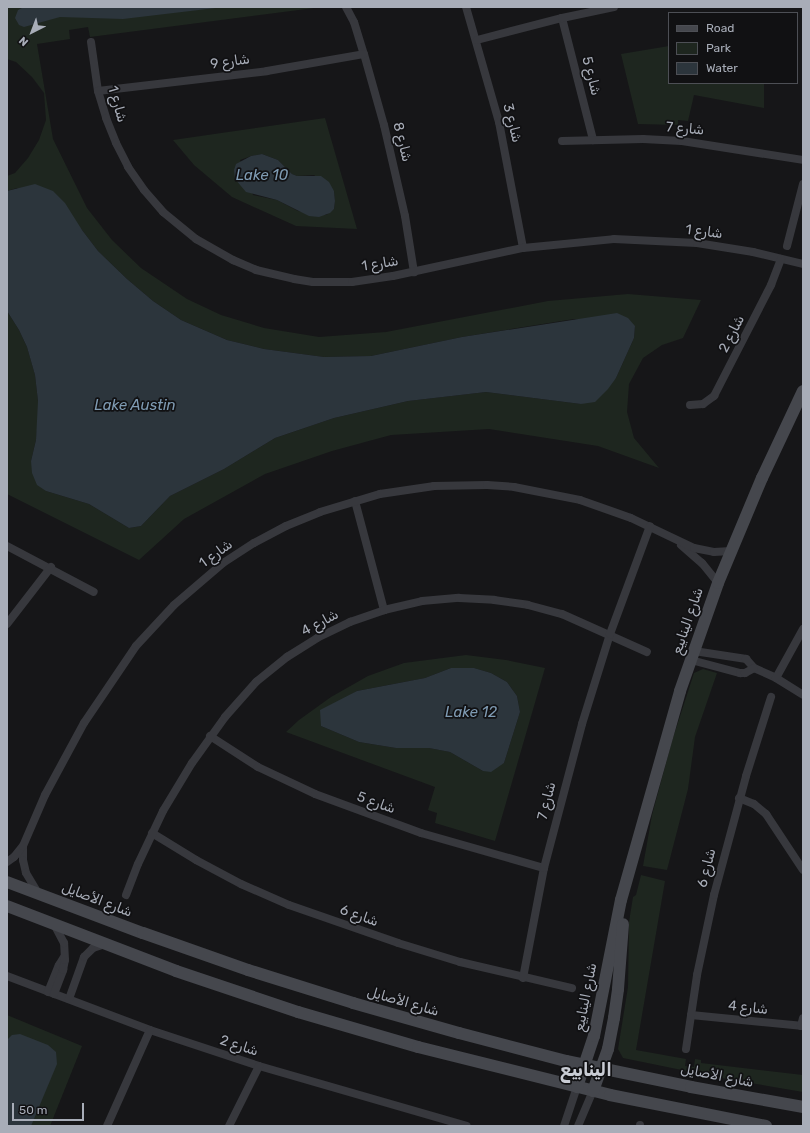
<!DOCTYPE html>
<meta charset="utf-8">
<style>
body{margin:0}
#map{position:relative;width:810px;height:1133px;overflow:hidden;background:#161618;font-family:Rubik,Cairo,sans-serif}
div>[style]{position:absolute}
.green>*{inset:0;background:#1e261f}
.water>*{inset:0;background:#2c353c}
.street>*{height:8px;margin:-4px;padding:0 4px;transform-origin:4px;border-radius:4px;background:#37383d}
.secondary>*{height:12px;margin:-6px;padding:0 6px;transform-origin:6px;border-radius:6px;background:#45474d}
span{translate:-50% -50%;white-space:nowrap;text-align:center;line-height:1.15;-webkit-text-stroke:3.5px #111113;paint-order:stroke}
.street-label{font-size:14px;color:#a8adb8}
.water-label{font-size:15px;color:#7f9bb3;font-style:italic}
.district-label{font-size:18px;color:#c9ccd4;font-weight:700}
.frame{position:absolute;inset:0;border:8px solid #a8adb8;pointer-events:none}
.legend{position:absolute;left:668px;top:12px;width:130px;height:72px;box-sizing:border-box;background:#111113;border:1px solid #4d4f55;margin:0;padding:5px 7px;list-style:none;font-size:12px;color:#a8adb8}
.legend li{display:flex;align-items:center;gap:8px;height:20px}
.legend b{width:20px;border:1px solid #4d4f55}
.north{position:absolute;left:12px;top:12px;width:40px;height:40px;-webkit-text-stroke:3px #111113;paint-order:stroke;rotate:222deg;font-size:11px;font-weight:700;line-height:16px;text-align:center;color:#a8adb8}
.north::after{content:'';display:block;margin:auto;width:14px;height:18px;background:#a8adb8;clip-path:polygon(50% 0,100% 100%,50% 72%,0 100%)}
.scale{position:absolute;left:12px;top:1103px;width:72px;height:18px;box-sizing:border-box;border:2px solid #a8adb8;border-top:0;padding-left:5px;font-size:12px;line-height:14px;white-space:nowrap;color:#a8adb8;-webkit-text-stroke:3px #111113;paint-order:stroke}
</style>
<div id="map">
<div class="green">
<i style="clip-path:polygon(7px 7px,322px 7px,90px 37px,88px 27px,69px 30px,70px 39px,37px 44px,53px 139px,87px 208px,112px 240px,141px 268px,187px 299px,221px 315px,264px 328px,319px 337px,386px 332px,548px 301px,628px 294px,701px 300px,683px 338px,662px 345px,643px 358px,629px 384px,627px 412px,634px 438px,659px 468px,598px 446px,489px 429px,391px 435px,332px 451px,265px 474px,184px 519px,139px 560px,7px 494px,7px 311px,19px 330px,27px 347px,35px 375px,38px 401px,38px 420px,36px 440px,31px 461px,46px 491px,89px 504px,129px 528px,141px 526px,170px 496px,224px 469px,275px 438px,334px 418px,408px 401px,486px 392px,581px 404px,616px 378px,634px 338px,635px 326px,574px 319px,462px 337px,371px 356px,324px 357px,264px 349px,227px 340px,181px 320px,153px 301px,127px 279px,98px 251px,82px 230px,17px 188px,7px 191px,7px 176px,15px 173px,28px 158px,39px 140px,46px 120px,44px 93px,32px 77px,16px 62px,7px 59px)"></i>
<i style="clip-path:polygon(669px 46px,669px 83px,764px 83px,764px 108px,694px 95px,688px 121px,678px 120px,678px 125px,638px 124px,621px 54px)"></i>
<i style="clip-path:polygon(evenodd,325px 118px,357px 229px,296px 226px,232px 197px,194px 165px,173px 140px,325px 118px,262px 154px,278px 160px,292px 174px,297px 176px,314px 175px,334px 191px,335px 201px,334px 209px,326px 215px,298px 211px,277px 200px,253px 195px,240px 160px,251px 156px,262px 154px)"></i>
<i style="clip-path:polygon(evenodd,466px 655px,506px 660px,545px 668px,495px 841px,435px 823px,437px 813px,428px 810px,435px 787px,286px 732px,299px 720px,331px 697px,368px 676px,404px 663px,466px 655px,451px 668px,474px 668px,491px 673px,507px 682px,517px 696px,520px 712px,504px 763px,483px 771px,450px 752px,429px 748px,396px 748px,359px 742px,321px 726px,346px 698px,357px 691px,425px 678px,451px 668px)"></i>
<i style="clip-path:polygon(703px 669px,717px 673px,695px 737px,688px 789px,667px 870px,643px 866px,652px 815px,672px 741px,694px 673px)"></i>
<i style="clip-path:polygon(641px 875px,665px 881px,636px 1050px,686px 1059px,685px 1066px,694px 1067px,695px 1059px,701px 1060px,701px 1063px,803px 1075px,803px 1092px,716px 1077px,623px 1058px,618px 1049px,628px 987px,629px 922px,633px 897px,636px 895px)"></i>
<i style="clip-path:polygon(7px 1015px,82px 1046px,50px 1126px,7px 1126px)"></i>
</div>
<div class="water">
<i style="clip-path:polygon(24px 7px,224px 7px,123px 19px,60px 17px,24px 27px,19px 25px,15px 18px,18px 10px)"></i>
<i style="clip-path:polygon(262px 154px,278px 160px,292px 174px,297px 176px,321px 176px,329px 182px,334px 191px,335px 201px,334px 209px,330px 213px,319px 217px,309px 216px,277px 200px,246px 192px,235px 179px,234px 170px,236px 164px,251px 156px)"></i>
<i style="clip-path:polygon(35px 184px,53px 191px,65px 203px,82px 230px,98px 251px,127px 279px,153px 301px,181px 320px,227px 340px,264px 349px,324px 357px,371px 356px,462px 337px,617px 313px,628px 318px,635px 326px,634px 338px,616px 378px,608px 389px,595px 402px,581px 404px,486px 392px,408px 401px,334px 418px,275px 438px,224px 469px,170px 496px,141px 526px,129px 528px,89px 504px,46px 491px,37px 485px,32px 473px,31px 461px,36px 440px,38px 401px,35px 375px,27px 347px,19px 330px,7px 311px,7px 191px)"></i>
<i style="clip-path:polygon(451px 668px,474px 668px,491px 673px,507px 682px,517px 696px,520px 712px,504px 763px,491px 772px,483px 771px,450px 752px,429px 748px,396px 748px,359px 742px,321px 726px,320px 710px,357px 691px,425px 678px)"></i>
<i style="clip-path:polygon(20px 1034px,48px 1045px,56px 1052px,57px 1064px,31px 1126px,7px 1126px,7px 1040px,12px 1035px)"></i>
</div>
<div class="street">
<i style="left:346px;top:7px;width:17px;rotate:62deg"></i>
<i style="left:354px;top:22px;width:34px;rotate:73deg"></i>
<i style="left:364px;top:54px;width:74px;rotate:74.3deg"></i>
<i style="left:384px;top:125px;width:93px;rotate:77deg"></i>
<i style="left:405px;top:216px;width:57px;rotate:80.9deg"></i>
<i style="left:466px;top:7px;width:120px;rotate:74deg"></i>
<i style="left:499px;top:122px;width:128px;rotate:79.2deg"></i>
<i style="left:562px;top:18px;width:126px;rotate:75.7deg"></i>
<i style="left:477px;top:40px;width:88px;rotate:-14.5deg"></i>
<i style="left:562px;top:18px;width:53px;rotate:-11.9deg"></i>
<i style="left:91px;top:42px;width:49px;rotate:81.9deg"></i>
<i style="left:98px;top:91px;width:28px;rotate:73deg"></i>
<i style="left:106px;top:118px;width:27px;rotate:68deg"></i>
<i style="left:116px;top:143px;width:27px;rotate:63deg"></i>
<i style="left:128px;top:167px;width:28px;rotate:55deg"></i>
<i style="left:144px;top:190px;width:29px;rotate:49deg"></i>
<i style="left:163px;top:212px;width:43px;rotate:39.3deg"></i>
<i style="left:196px;top:239px;width:43px;rotate:29.6deg"></i>
<i style="left:233px;top:260px;width:25px;rotate:23deg"></i>
<i style="left:256px;top:270px;width:39px;rotate:13deg"></i>
<i style="left:294px;top:279px;width:19px;rotate:9deg"></i>
<i style="left:313px;top:282px;width:39px"></i>
<i style="left:352px;top:282px;width:41px;rotate:-8.3deg"></i>
<i style="left:393px;top:276px;width:133px;rotate:-12.2deg"></i>
<i style="left:523px;top:248px;width:91px;rotate:-5.6deg"></i>
<i style="left:614px;top:239px;width:83px;rotate:2.8deg"></i>
<i style="left:697px;top:243px;width:57px;rotate:9.1deg"></i>
<i style="left:753px;top:252px;width:51px;rotate:13.5deg"></i>
<i style="left:98px;top:91px;width:170px;rotate:-6.7deg"></i>
<i style="left:267px;top:71px;width:98px;rotate:-9.9deg"></i>
<i style="left:562px;top:141px;width:81px;rotate:-1.4deg"></i>
<i style="left:643px;top:139px;width:39px;rotate:3deg"></i>
<i style="left:682px;top:141px;width:122px;rotate:8.9deg"></i>
<i style="left:787px;top:246px;width:64px;rotate:-75.5deg"></i>
<i style="left:690px;top:405px;width:13px;rotate:-4deg"></i>
<i style="left:703px;top:404px;width:14px;rotate:-36deg"></i>
<i style="left:714px;top:396px;width:125px;rotate:-62.8deg"></i>
<i style="left:771px;top:285px;width:28px;rotate:-69deg"></i>
<i style="left:355px;top:501px;width:113px;rotate:75.1deg"></i>
<i style="left:681px;top:545px;width:28px;rotate:41deg"></i>
<i style="left:702px;top:563px;width:26px;rotate:51deg"></i>
<i style="left:7px;top:546px;width:98px;rotate:27.9deg"></i>
<i style="left:7px;top:624px;width:72px;rotate:-52.3deg"></i>
<i style="left:694px;top:651px;width:53px;rotate:8.7deg"></i>
<i style="left:746px;top:659px;width:12px;rotate:48deg"></i>
<i style="left:754px;top:668px;width:24px;rotate:24deg"></i>
<i style="left:776px;top:678px;width:32px;rotate:32deg"></i>
<i style="left:691px;top:660px;width:51px;rotate:14.9deg"></i>
<i style="left:740px;top:673px;width:5px"></i>
<i style="left:745px;top:673px;width:10px;rotate:-29deg"></i>
<i style="left:776px;top:678px;width:56px;rotate:-61.1deg"></i>
<i style="left:210px;top:736px;width:57px;rotate:32.9deg"></i>
<i style="left:258px;top:767px;width:63px;rotate:25.3deg"></i>
<i style="left:315px;top:794px;width:113px;rotate:20.2deg"></i>
<i style="left:421px;top:833px;width:128px;rotate:15.9deg"></i>
<i style="left:739px;top:798px;width:16px;rotate:22deg"></i>
<i style="left:754px;top:804px;width:16px;rotate:40deg"></i>
<i style="left:766px;top:814px;width:67px;rotate:56.5deg"></i>
<i style="left:152px;top:833px;width:52px;rotate:31.5deg"></i>
<i style="left:196px;top:860px;width:51px;rotate:28.1deg"></i>
<i style="left:241px;top:884px;width:52px;rotate:23.6deg"></i>
<i style="left:289px;top:905px;width:115px;rotate:19.2deg"></i>
<i style="left:398px;top:943px;width:65px;rotate:17deg"></i>
<i style="left:460px;top:962px;width:115px;rotate:13.1deg"></i>
<i style="left:23px;top:847px;width:13px;rotate:90deg"></i>
<i style="left:23px;top:860px;width:13px;rotate:77deg"></i>
<i style="left:26px;top:873px;width:23px;rotate:59deg"></i>
<i style="left:7px;top:862px;width:9px;rotate:-36deg"></i>
<i style="left:14px;top:857px;width:14px;rotate:-51deg"></i>
<i style="left:23px;top:846px;width:56px;rotate:-66.7deg"></i>
<i style="left:45px;top:795px;width:82px;rotate:-61.6deg"></i>
<i style="left:84px;top:723px;width:93px;rotate:-56deg"></i>
<i style="left:136px;top:646px;width:56px;rotate:-47.2deg"></i>
<i style="left:174px;top:605px;width:65px;rotate:-40.6deg"></i>
<i style="left:223px;top:563px;width:37px;rotate:-33deg"></i>
<i style="left:254px;top:543px;width:36px;rotate:-28deg"></i>
<i style="left:286px;top:526px;width:37px;rotate:-22deg"></i>
<i style="left:320px;top:512px;width:63px;rotate:-16.7deg"></i>
<i style="left:380px;top:494px;width:55px;rotate:-8.4deg"></i>
<i style="left:434px;top:486px;width:53px;rotate:-1.1deg"></i>
<i style="left:487px;top:485px;width:27px;rotate:4deg"></i>
<i style="left:514px;top:487px;width:67px;rotate:11.1deg"></i>
<i style="left:580px;top:500px;width:54px;rotate:19.4deg"></i>
<i style="left:631px;top:518px;width:70px;rotate:25.5deg"></i>
<i style="left:694px;top:548px;width:20px;rotate:11deg"></i>
<i style="left:714px;top:552px;width:17px;rotate:-3deg"></i>
<i style="left:126px;top:895px;width:33px;rotate:-69deg"></i>
<i style="left:138px;top:864px;width:59px;rotate:-64.7deg"></i>
<i style="left:163px;top:811px;width:56px;rotate:-58.9deg"></i>
<i style="left:192px;top:763px;width:57px;rotate:-54.3deg"></i>
<i style="left:225px;top:717px;width:47px;rotate:-48.5deg"></i>
<i style="left:256px;top:682px;width:40px;rotate:-39deg"></i>
<i style="left:287px;top:657px;width:36px;rotate:-32deg"></i>
<i style="left:317px;top:638px;width:37px;rotate:-26deg"></i>
<i style="left:350px;top:622px;width:36px;rotate:-19deg"></i>
<i style="left:384px;top:610px;width:39px;rotate:-13deg"></i>
<i style="left:422px;top:601px;width:37px;rotate:-5deg"></i>
<i style="left:459px;top:598px;width:35px;rotate:3deg"></i>
<i style="left:494px;top:600px;width:34px;rotate:8deg"></i>
<i style="left:528px;top:605px;width:35px;rotate:15deg"></i>
<i style="left:562px;top:614px;width:93px;rotate:24.1deg"></i>
<i style="left:7px;top:976px;width:153px;rotate:20.7deg"></i>
<i style="left:150px;top:1030px;width:115px;rotate:18.3deg"></i>
<i style="left:259px;top:1066px;width:216px;rotate:16.1deg"></i>
<i style="left:523px;top:978px;width:112px;rotate:-79.2deg"></i>
<i style="left:544px;top:868px;width:149px;rotate:-75.2deg"></i>
<i style="left:582px;top:724px;width:94px;rotate:-72.7deg"></i>
<i style="left:610px;top:634px;width:115px;rotate:-69.7deg"></i>
<i style="left:48px;top:992px;width:29px;rotate:-68deg"></i>
<i style="left:59px;top:965px;width:9px;rotate:-58deg"></i>
<i style="left:54px;top:994px;width:26px;rotate:-69deg"></i>
<i style="left:63px;top:970px;width:10px;rotate:-79deg"></i>
<i style="left:65px;top:960px;width:17px;rotate:-93deg"></i>
<i style="left:64px;top:943px;width:21px;rotate:-118deg"></i>
<i style="left:69px;top:999px;width:45px;rotate:-70.3deg"></i>
<i style="left:84px;top:957px;width:13px;rotate:-45deg"></i>
<i style="left:93px;top:948px;width:13px;rotate:-18deg"></i>
<i style="left:691px;top:1015px;width:113px;rotate:5.6deg"></i>
<i style="left:801px;top:1026px;width:8px;rotate:-76deg"></i>
<i style="left:686px;top:1049px;width:75px;rotate:-81.5deg"></i>
<i style="left:697px;top:975px;width:82px;rotate:-78deg"></i>
<i style="left:714px;top:895px;width:123px;rotate:-74.9deg"></i>
<i style="left:746px;top:776px;width:83px;rotate:-72.4deg"></i>
<i style="left:107px;top:1126px;width:105px;rotate:-65.9deg"></i>
<i style="left:229px;top:1126px;width:67px;rotate:-63.4deg"></i>
<i style="left:564px;top:1126px;width:41px;rotate:-71.6deg"></i>
<i style="left:578px;top:1126px;width:38px;rotate:-67deg"></i>
<i style="left:640px;top:1126px;width:1px;rotate:-90deg"></i>
</div>
<div class="secondary">
<i style="left:7px;top:882px;width:145px;rotate:20.6deg"></i>
<i style="left:143px;top:933px;width:111px;rotate:19.4deg"></i>
<i style="left:248px;top:970px;width:110px;rotate:17.4deg"></i>
<i style="left:353px;top:1003px;width:110px;rotate:15.8deg"></i>
<i style="left:459px;top:1033px;width:111px;rotate:14.7deg"></i>
<i style="left:566px;top:1061px;width:128px;rotate:11.7deg"></i>
<i style="left:691px;top:1087px;width:114px;rotate:10.1deg"></i>
<i style="left:7px;top:906px;width:181px;rotate:21deg"></i>
<i style="left:176px;top:971px;width:129px;rotate:18.6deg"></i>
<i style="left:298px;top:1012px;width:125px;rotate:16.3deg"></i>
<i style="left:418px;top:1047px;width:198px;rotate:14deg"></i>
<i style="left:610px;top:1095px;width:159px;rotate:11.2deg"></i>
<i style="left:577px;top:1087px;width:54px;rotate:-71.6deg"></i>
<i style="left:594px;top:1036px;width:139px;rotate:-78.8deg"></i>
<i style="left:621px;top:900px;width:217px;rotate:-74.2deg"></i>
<i style="left:680px;top:691px;width:114px;rotate:-70.6deg"></i>
<i style="left:718px;top:583px;width:114px;rotate:-67.3deg"></i>
<i style="left:762px;top:478px;width:96px;rotate:-64.8deg"></i>
<i style="left:593px;top:1091px;width:45px;rotate:-70.3deg"></i>
<i style="left:608px;top:1049px;width:32px;rotate:-79deg"></i>
<i style="left:614px;top:1018px;width:29px;rotate:-82deg"></i>
<i style="left:618px;top:989px;width:65px;rotate:-85.6deg"></i>
</div>
<div class="street-label">
<span style="left:230px;top:62px;rotate:-8deg">شارع 9</span>
<span style="left:591px;top:76px;rotate:76deg">شارع 5</span>
<span style="left:117px;top:104px;rotate:74deg">شارع 1</span>
<span style="left:512px;top:123px;rotate:76deg">شارع 3</span>
<span style="left:685px;top:129px;rotate:5deg">شارع 7</span>
<span style="left:402px;top:142px;rotate:76deg">شارع 8</span>
<span style="left:704px;top:232px;rotate:7deg">شارع 1</span>
<span style="left:380px;top:264px;rotate:-9deg">شارع 1</span>
<span style="left:732px;top:334px;rotate:-63deg">شارع 2</span>
<span style="left:216px;top:554px;rotate:-36deg">شارع 1</span>
<span style="left:688px;top:621px;rotate:-71deg">شارع الينابيع</span>
<span style="left:320px;top:623px;rotate:-28deg">شارع 4</span>
<span style="left:547px;top:801px;rotate:-76deg">شارع 7</span>
<span style="left:376px;top:803px;rotate:20deg">شارع 5</span>
<span style="left:707px;top:868px;rotate:-76deg">شارع 6</span>
<span style="left:97px;top:900px;rotate:21deg">شارع الأصايل</span>
<span style="left:359px;top:916px;rotate:19deg">شارع 6</span>
<span style="left:586px;top:997px;rotate:-79deg">شارع الينابيع</span>
<span style="left:403px;top:1002px;rotate:16deg">شارع الأصايل</span>
<span style="left:748px;top:1008px;rotate:6deg">شارع 4</span>
<span style="left:239px;top:1046px;rotate:18deg">شارع 2</span>
<span style="left:717px;top:1076px;rotate:11deg">شارع الأصايل</span>
</div>
<div class="water-label">
<span style="left:262px;top:176px">Lake 10</span>
<span style="left:135px;top:406px">Lake Austin</span>
<span style="left:471px;top:713px">Lake 12</span>
</div>
<div class="district-label">
<span style="left:586px;top:1070px">الينابيع</span>
</div>
<div class="frame"></div>
<ul class="legend">
<li><b style="height:5px;background:#45474d"></b>Road</li>
<li><b style="height:11px;background:#1e261f"></b>Park</li>
<li><b style="height:11px;background:#2c353c"></b>Water</li>
</ul>
<div class="north">N</div>
<div class="scale">50 m</div>
</div>
